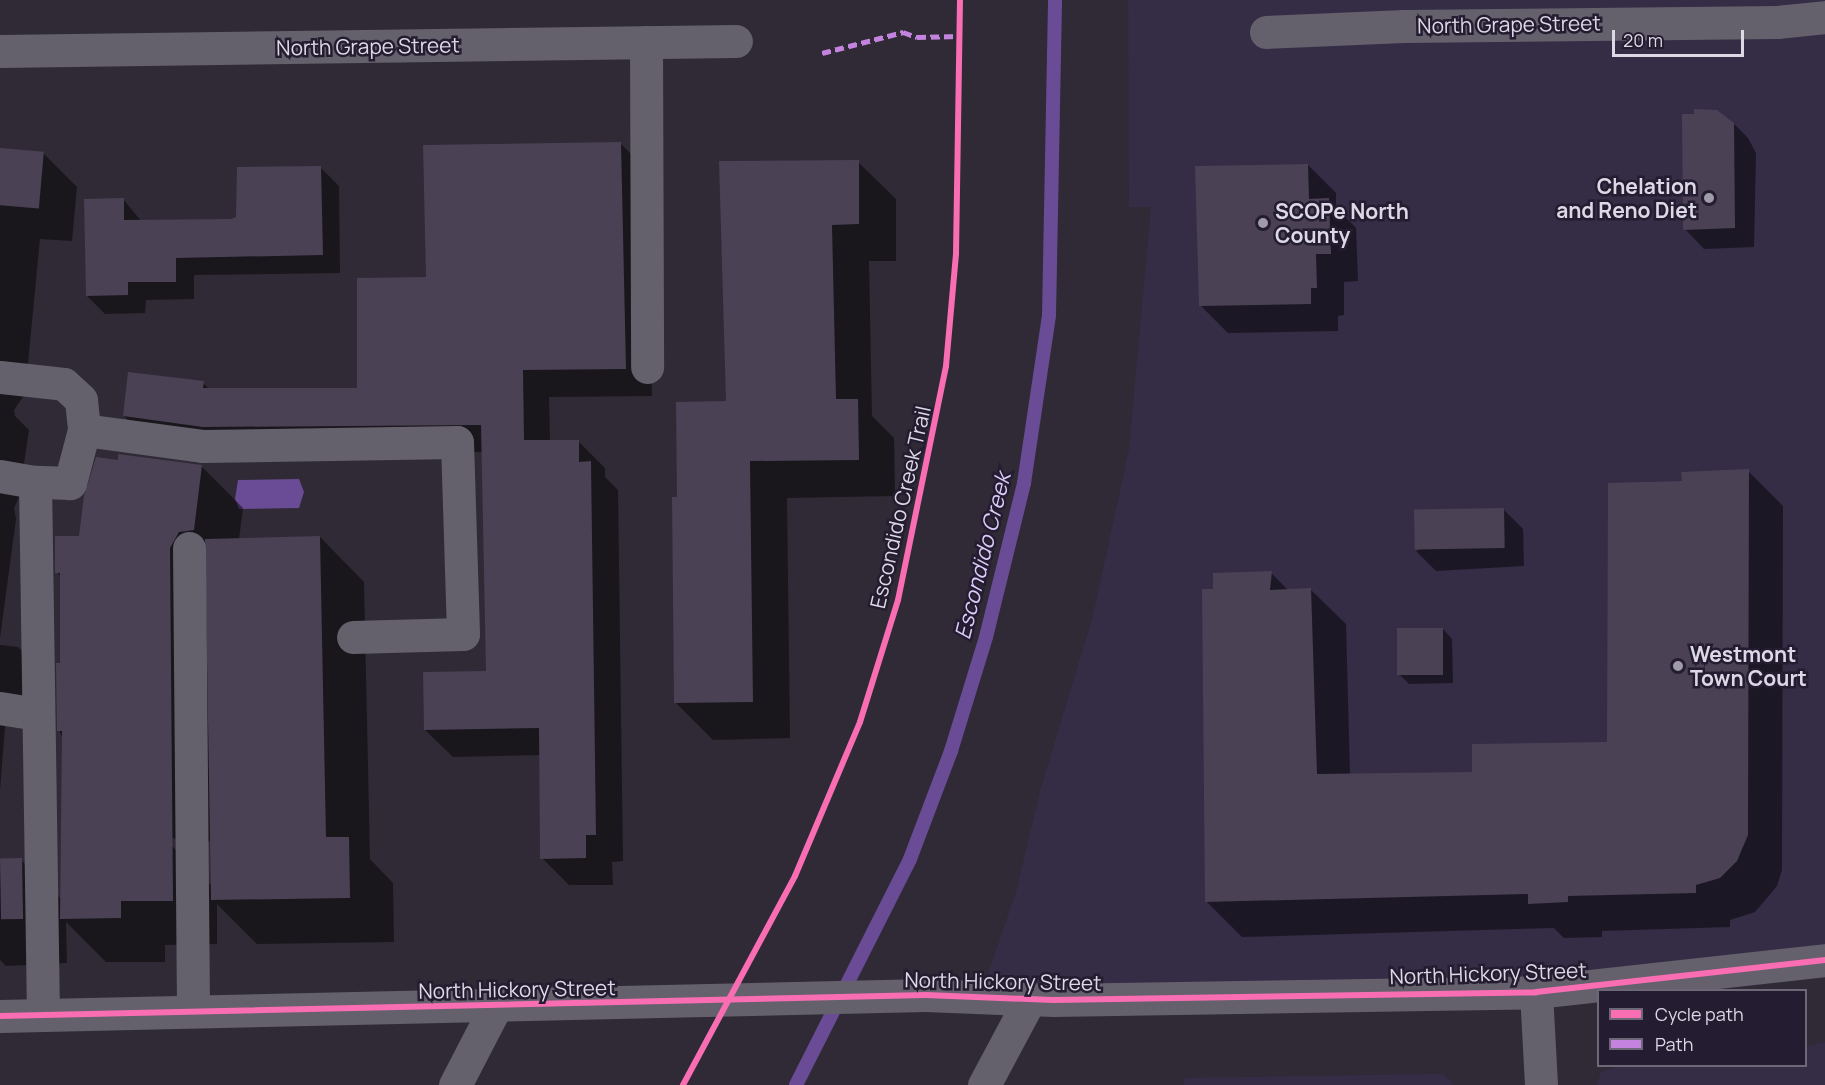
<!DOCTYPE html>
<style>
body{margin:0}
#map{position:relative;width:1825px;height:1085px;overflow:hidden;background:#2f2a36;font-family:Manrope,sans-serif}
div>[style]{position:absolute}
.built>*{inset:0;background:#352c45}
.water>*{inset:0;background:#6a4c96}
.shadow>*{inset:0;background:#0007}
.stream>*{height:14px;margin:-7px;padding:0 7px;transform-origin:7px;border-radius:7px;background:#6a4c96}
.building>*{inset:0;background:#4a4155;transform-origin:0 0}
.minor>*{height:33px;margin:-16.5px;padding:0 16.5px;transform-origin:16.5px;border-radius:16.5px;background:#64606c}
.quiet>*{height:4.5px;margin-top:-2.25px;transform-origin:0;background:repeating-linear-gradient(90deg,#c483df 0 9px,transparent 0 13.5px)}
.cycleway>*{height:6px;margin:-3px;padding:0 3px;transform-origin:3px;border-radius:3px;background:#f96db3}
.dots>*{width:16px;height:16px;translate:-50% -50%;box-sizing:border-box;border:3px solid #241c30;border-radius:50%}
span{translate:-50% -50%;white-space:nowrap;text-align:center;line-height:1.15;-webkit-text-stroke:5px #241c30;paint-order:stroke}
.street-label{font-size:21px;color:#dcd8e5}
.poi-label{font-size:21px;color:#dcd8e5;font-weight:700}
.right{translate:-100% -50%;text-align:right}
.left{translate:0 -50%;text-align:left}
.water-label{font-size:22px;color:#dbcbf7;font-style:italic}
.legend{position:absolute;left:1597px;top:989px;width:210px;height:78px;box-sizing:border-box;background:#241c30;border:2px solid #6e6778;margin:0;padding:8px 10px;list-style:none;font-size:18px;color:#dcd8e5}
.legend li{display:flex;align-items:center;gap:12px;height:30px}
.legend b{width:30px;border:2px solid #6e6778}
.scale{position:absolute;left:1612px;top:30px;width:132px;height:27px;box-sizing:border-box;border:3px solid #dcd8e5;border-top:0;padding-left:8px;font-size:18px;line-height:21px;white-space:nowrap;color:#dcd8e5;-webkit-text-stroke:4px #241c30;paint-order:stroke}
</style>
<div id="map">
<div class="built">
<i style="clip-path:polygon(1128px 0,1825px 0,1825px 960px,1536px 992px,980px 997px,1016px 892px,1040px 791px,1093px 615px,1129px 449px,1151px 207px,1129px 207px)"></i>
<i style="clip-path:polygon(1825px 1042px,1825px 1085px,1597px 1085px,1601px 1072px,1619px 1066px,1806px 1066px,1806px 1046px)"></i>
<i style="clip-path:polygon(1425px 1074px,1443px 1074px,1454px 1085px,1184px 1085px,1183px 1078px)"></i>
</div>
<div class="water">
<i style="clip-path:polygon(299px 479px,304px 492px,299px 508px,239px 509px,235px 499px,238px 480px)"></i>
</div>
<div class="shadow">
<i style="clip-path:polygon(1713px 111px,1728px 118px,1748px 138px,1756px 153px,1754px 247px,1704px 249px,1685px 229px,1684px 116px)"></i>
<i style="clip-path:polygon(621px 144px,648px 171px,652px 396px,549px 397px,550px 441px,578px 441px,605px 468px,605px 477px,618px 490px,623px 861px,612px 862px,613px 885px,569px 885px,542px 858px,541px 755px,453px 757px,425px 730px,488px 672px,484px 452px,235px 452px,151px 443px,124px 416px,203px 383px,210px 390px,359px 389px,428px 278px)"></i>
<i style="clip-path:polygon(0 151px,43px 153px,77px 187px,72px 241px,40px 239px,25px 394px,14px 410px,15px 416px,29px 430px,19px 497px,14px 508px,16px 519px,0 638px)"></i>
<i style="clip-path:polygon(858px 162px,896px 199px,896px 261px,869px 261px,872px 416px,894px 438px,895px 496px,787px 498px,790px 738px,713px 740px,675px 702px,678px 498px)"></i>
<i style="clip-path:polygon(1308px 165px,1336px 193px,1336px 208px,1356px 228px,1358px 281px,1344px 282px,1344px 315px,1338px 316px,1338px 331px,1228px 333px,1200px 305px)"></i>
<i style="clip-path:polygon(321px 168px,339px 186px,340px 273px,194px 275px,194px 299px,146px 300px,145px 313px,105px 314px,87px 296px,123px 199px,142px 222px,231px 220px)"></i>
<i style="clip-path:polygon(201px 466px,243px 508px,239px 539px,320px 537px,364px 582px,370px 859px,393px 883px,394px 942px,257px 944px,217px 904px,217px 944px,165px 945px,165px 962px,106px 962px,66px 922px,67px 963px,6px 966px,0 960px,0 861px,21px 860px,62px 900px,172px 846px,212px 886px,214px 842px,105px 832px,59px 730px,61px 577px,57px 572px,80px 537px)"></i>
<i style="clip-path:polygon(1748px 471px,1783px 506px,1782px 870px,1777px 886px,1755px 912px,1730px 920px,1730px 927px,1602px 931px,1602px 937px,1564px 938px,1554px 928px,1242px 937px,1207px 902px,1215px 590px,1271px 573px,1289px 591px,1311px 590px,1346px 624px,1350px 775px,1473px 773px,1609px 743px,1683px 483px)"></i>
<i style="clip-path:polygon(1504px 510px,1523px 529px,1524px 566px,1436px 571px,1416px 551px)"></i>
<i style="clip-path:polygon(1443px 629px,1452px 639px,1453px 683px,1409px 684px,1400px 675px)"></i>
<i style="clip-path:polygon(0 645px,18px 647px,52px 680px,6px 714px,0 791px)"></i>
</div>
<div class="stream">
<i style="left:796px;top:1085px;width:253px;rotate:-63.2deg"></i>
<i style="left:910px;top:859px;width:116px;rotate:-69.2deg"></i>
<i style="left:951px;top:751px;width:119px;rotate:-72.9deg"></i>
<i style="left:986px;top:637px;width:159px;rotate:-76.1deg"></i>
<i style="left:1024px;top:483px;width:170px;rotate:-81.5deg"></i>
<i style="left:1049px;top:315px;width:315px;rotate:-88.9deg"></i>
</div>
<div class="building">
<i style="clip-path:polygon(1694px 109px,1717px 110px,1734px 123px,1735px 228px,1683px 230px,1682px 114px,1694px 114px)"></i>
<i style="clip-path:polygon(621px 142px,626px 369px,523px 370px,524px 440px,579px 440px,579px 462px,591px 461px,596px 835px,586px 835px,586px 858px,540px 859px,539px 728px,424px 730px,423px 672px,486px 671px,481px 425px,203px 427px,123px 416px,128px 372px,204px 381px,203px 388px,357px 388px,357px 278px,426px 277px,423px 145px)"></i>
<i style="left:0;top:148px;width:44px;height:57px;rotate:5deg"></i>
<i style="clip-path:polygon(859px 160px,859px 224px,832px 225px,836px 399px,858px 399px,859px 460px,750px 461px,753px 702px,674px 703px,672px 497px,677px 497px,676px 402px,726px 401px,719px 161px)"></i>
<i style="clip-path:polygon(1308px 164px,1309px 199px,1329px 198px,1331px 254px,1316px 254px,1317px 288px,1311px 288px,1311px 304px,1199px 306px,1195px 166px)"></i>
<i style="clip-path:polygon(321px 166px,323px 255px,176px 258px,176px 282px,128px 282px,128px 295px,86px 296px,84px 199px,124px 198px,124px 220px,231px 219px,236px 217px,237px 167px)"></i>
<i style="clip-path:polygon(118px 454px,202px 465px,194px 530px,179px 532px,170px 548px,173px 901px,121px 901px,121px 918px,60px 919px,62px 731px,57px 731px,56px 663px,60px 663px,60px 573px,55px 573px,55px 536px,79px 536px,84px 496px,96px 457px,118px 460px)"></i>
<i style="clip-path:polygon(1749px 469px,1748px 835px,1737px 861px,1720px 878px,1696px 885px,1696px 893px,1568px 896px,1568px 902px,1528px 904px,1528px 894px,1205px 902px,1202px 589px,1213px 589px,1213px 573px,1272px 571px,1270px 590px,1311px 588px,1317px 774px,1472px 772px,1472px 744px,1607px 742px,1608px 483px,1682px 481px,1681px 472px)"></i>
<i style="left:1504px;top:508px;width:40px;height:90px;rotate:89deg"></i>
<i style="clip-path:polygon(320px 536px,326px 837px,349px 837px,350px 898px,211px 900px,205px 539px)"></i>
<i style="left:1397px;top:628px;width:46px;height:47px"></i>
<i style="left:22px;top:858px;width:61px;height:22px;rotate:89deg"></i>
</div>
<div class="minor">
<i style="left:1266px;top:32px;width:138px;rotate:-2.5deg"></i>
<i style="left:1404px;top:26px;width:373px;rotate:-0.6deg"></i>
<i style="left:1777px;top:22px;width:48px;rotate:-5.9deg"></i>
<i style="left:646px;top:42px;width:325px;rotate:89.8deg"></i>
<i style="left:0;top:51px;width:736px;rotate:-0.78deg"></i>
<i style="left:0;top:377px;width:64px;rotate:6.2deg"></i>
<i style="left:64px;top:384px;width:23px;rotate:43deg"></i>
<i style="left:81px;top:400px;width:30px;rotate:84deg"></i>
<i style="left:84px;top:430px;width:55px;rotate:104.8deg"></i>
<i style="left:70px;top:483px;width:35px;rotate:-178deg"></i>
<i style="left:35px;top:482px;width:533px;rotate:89.14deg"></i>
<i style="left:84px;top:430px;width:119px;rotate:7.7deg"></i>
<i style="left:202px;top:446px;width:255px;rotate:-0.9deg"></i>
<i style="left:457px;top:442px;width:192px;rotate:88.2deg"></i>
<i style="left:463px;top:634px;width:110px;rotate:178.4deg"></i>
<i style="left:0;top:476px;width:36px;rotate:10deg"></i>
<i style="left:189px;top:548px;width:463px;rotate:89.5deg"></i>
<i style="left:0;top:708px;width:38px;rotate:9deg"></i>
<i style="left:1536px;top:992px;width:93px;rotate:86.9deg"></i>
<i style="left:0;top:1016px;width:926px;rotate:-1.3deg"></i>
<i style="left:926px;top:995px;width:127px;rotate:2.3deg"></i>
<i style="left:1053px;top:1000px;width:483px;rotate:-0.9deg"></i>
<i style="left:1536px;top:992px;width:291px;rotate:-6.3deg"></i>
<i style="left:455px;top:1085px;width:89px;rotate:-62.6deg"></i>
<i style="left:984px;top:1085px;width:98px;rotate:-61.9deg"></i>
</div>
<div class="quiet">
<i style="left:822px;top:53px;width:84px;rotate:-14.5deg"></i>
<i style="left:903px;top:32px;width:15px;rotate:20deg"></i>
<i style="left:917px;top:37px;width:43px;rotate:-1.3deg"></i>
</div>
<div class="cycleway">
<i style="left:0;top:1016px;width:926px;rotate:-1.3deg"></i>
<i style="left:926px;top:995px;width:127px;rotate:2.3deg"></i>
<i style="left:1053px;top:1000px;width:483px;rotate:-0.9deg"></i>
<i style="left:1536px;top:992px;width:291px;rotate:-6.3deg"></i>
<i style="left:683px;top:1085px;width:237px;rotate:-61.8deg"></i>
<i style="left:795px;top:876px;width:167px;rotate:-67.1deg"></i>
<i style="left:860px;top:722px;width:128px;rotate:-72.7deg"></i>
<i style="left:898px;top:600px;width:239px;rotate:-78.4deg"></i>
<i style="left:946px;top:366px;width:112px;rotate:-84.9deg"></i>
<i style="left:956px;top:254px;width:254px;rotate:-89.1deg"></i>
</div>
<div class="dots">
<i style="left:1709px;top:198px;background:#9f9ba8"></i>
<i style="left:1263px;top:223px;background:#9f9ba8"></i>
<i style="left:1678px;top:666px;background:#9f9ba8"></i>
</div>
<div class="street-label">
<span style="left:1509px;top:24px;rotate:-1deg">North Grape Street</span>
<span style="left:368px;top:46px;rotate:-1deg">North Grape Street</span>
<span style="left:900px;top:507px;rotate:-77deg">Escondido Creek Trail</span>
<span style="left:1488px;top:973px;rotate:-2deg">North Hickory Street</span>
<span style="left:1003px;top:981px;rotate:1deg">North Hickory Street</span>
<span style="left:517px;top:989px;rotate:-1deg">North Hickory Street</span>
</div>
<div class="poi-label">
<span class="right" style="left:1697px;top:198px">Chelation<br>and Reno Diet</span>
<span class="left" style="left:1275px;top:223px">SCOPe North<br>County</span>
<span class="left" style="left:1690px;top:666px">Westmont<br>Town Court</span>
</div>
<div class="water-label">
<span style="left:983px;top:556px;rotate:-76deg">Escondido Creek</span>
</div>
<ul class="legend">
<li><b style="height:8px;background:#f96db3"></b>Cycle path</li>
<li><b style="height:8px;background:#c483df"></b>Path</li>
</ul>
<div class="scale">20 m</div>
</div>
